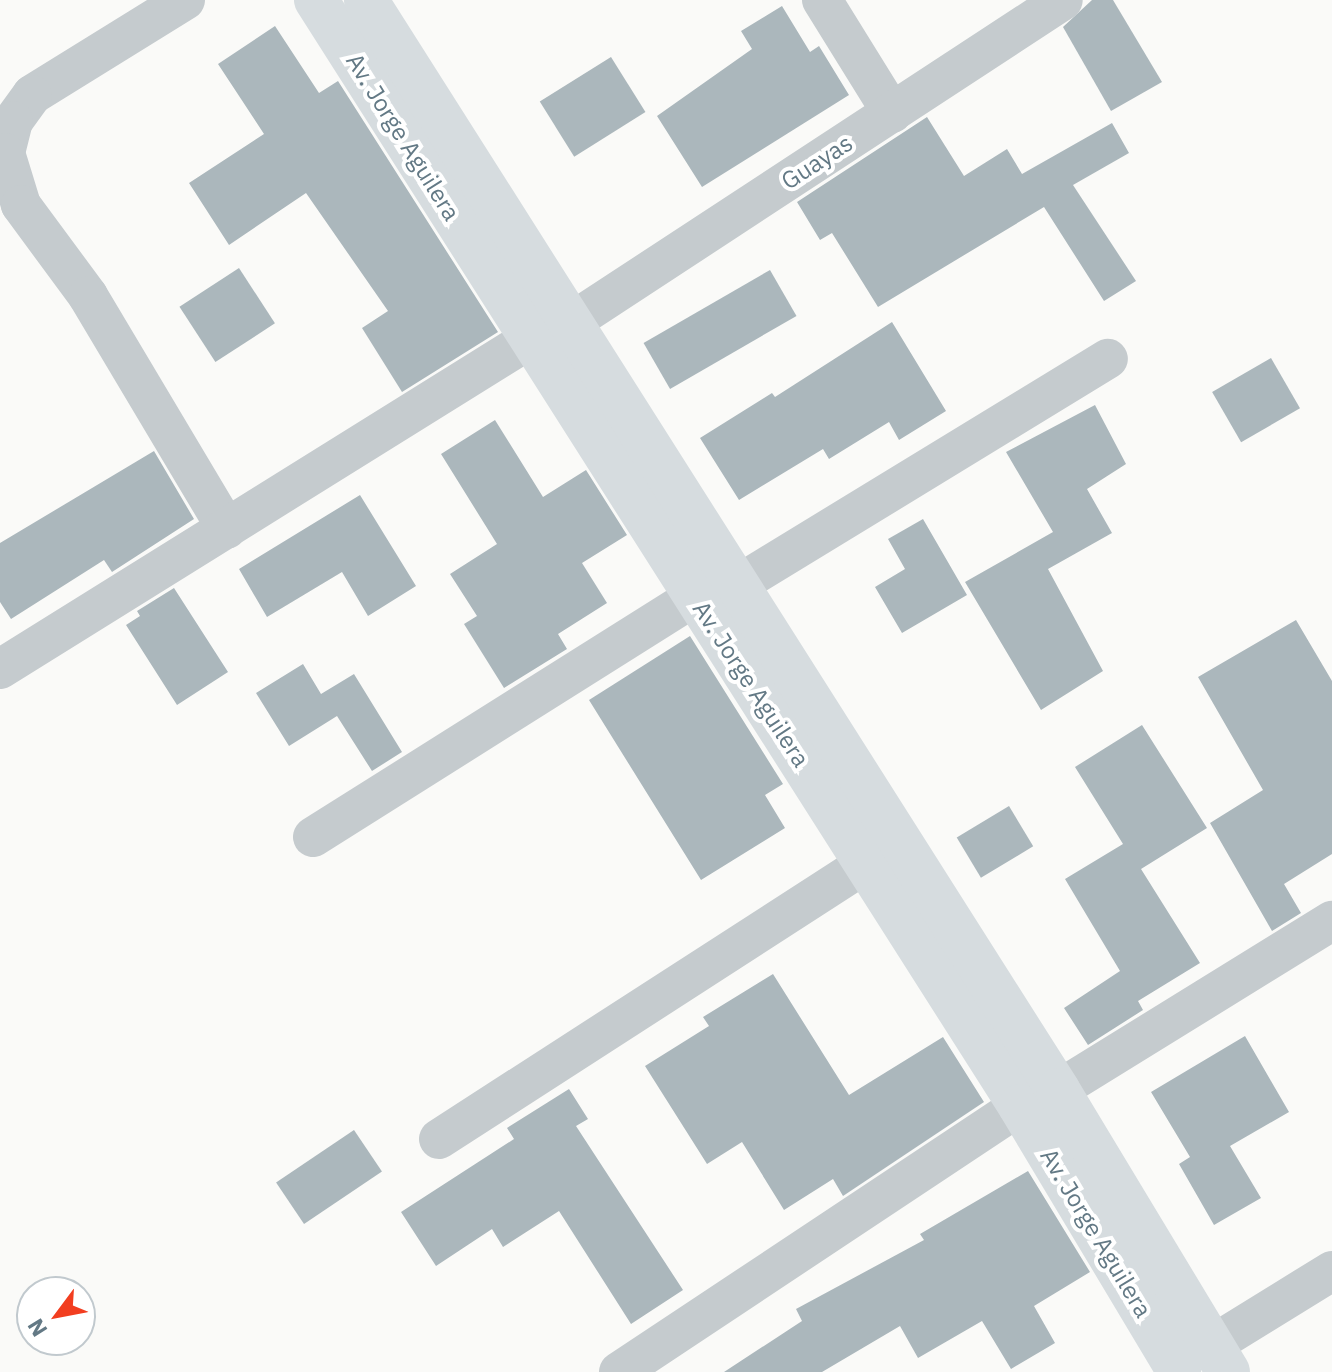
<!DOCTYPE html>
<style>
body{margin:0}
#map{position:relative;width:1332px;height:1372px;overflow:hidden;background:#fafaf8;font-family:"IBM Plex Sans",sans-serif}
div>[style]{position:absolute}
.building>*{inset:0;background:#abb7bc;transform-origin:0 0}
.street>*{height:40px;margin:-20px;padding:0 20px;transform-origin:20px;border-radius:20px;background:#c5cbce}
.secondary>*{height:44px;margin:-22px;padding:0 22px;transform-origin:22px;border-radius:22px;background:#d6dcdf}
span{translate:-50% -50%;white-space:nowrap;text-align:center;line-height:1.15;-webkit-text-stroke:8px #fff;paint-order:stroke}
.street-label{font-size:24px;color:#637985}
.north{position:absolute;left:16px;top:1276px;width:80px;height:80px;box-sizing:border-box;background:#fff;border:2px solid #c1c9ce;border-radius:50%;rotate:238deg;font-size:22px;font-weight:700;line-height:32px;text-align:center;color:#637985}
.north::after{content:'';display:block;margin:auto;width:28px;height:36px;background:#f23e20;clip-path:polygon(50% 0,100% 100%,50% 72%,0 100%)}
</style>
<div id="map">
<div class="building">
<i style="clip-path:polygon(1092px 0,1113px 0,1162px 82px,1111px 111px,1063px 27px)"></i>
<i style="clip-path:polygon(782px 6px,810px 52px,819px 46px,849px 95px,702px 187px,657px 116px,752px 49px,741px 31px)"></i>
<i style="clip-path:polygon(275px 26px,319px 93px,338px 81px,498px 332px,402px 392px,362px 328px,388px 311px,306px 193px,229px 245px,189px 183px,264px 134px,218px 64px)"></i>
<i style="left:611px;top:57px;width:65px;height:84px;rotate:58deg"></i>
<i style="clip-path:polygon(927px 117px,964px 176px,1007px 149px,1022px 174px,1112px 123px,1129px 153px,1073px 185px,1136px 281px,1104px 301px,1044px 207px,878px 307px,832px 233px,820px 240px,797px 202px)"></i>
<i style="left:239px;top:268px;width:66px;height:71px;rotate:57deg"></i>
<i style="left:770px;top:270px;width:53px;height:146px;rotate:60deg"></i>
<i style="clip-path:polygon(892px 322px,946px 411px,899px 440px,889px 422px,829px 459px,823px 449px,739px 500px,700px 438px,772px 393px,775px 397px)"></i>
<i style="left:1271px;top:358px;width:58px;height:68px;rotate:60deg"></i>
<i style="clip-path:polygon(1095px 405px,1126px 464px,1087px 489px,1112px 533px,1048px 569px,1103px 671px,1041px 710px,965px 582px,1053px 532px,1006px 452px)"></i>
<i style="clip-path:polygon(495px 420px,543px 497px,586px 470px,627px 535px,582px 563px,607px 603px,558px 634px,567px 649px,504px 688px,464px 624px,477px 616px,450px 574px,497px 544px,441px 454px)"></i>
<i style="clip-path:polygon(154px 451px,194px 519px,112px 572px,104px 560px,11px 619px,0 602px,0 543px)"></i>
<i style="clip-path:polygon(360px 495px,416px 586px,368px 616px,342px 572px,267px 617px,239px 569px)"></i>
<i style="clip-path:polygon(923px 519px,967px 595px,902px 633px,875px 587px,905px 569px,888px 539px)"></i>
<i style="clip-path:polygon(174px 588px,228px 672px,177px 705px,126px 625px,140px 616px,137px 611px)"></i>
<i style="clip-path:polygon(1296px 620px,1332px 681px,1332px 854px,1284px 884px,1301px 913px,1272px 931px,1210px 823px,1263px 790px,1198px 677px)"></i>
<i style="clip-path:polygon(690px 636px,783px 784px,765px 795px,785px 828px,701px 880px,589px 700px)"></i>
<i style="clip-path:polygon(303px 664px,321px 694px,354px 674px,402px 752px,372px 771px,337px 716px,289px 746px,256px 693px)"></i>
<i style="clip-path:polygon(1142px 725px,1207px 828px,1141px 869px,1200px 963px,1138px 1001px,1143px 1010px,1088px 1045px,1064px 1008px,1120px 971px,1065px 879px,1123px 844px,1075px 767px)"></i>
<i style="left:1009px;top:806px;width:47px;height:61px;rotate:59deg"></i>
<i style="clip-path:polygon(773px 974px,849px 1095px,943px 1037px,984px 1102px,843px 1196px,833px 1179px,784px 1210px,742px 1142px,707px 1164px,645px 1066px,709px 1026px,703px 1017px)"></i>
<i style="clip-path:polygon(1245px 1036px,1289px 1112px,1230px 1146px,1261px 1198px,1214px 1225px,1179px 1164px,1190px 1157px,1151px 1092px)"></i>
<i style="clip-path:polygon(569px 1089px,588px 1119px,576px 1126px,683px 1290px,631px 1324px,559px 1211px,503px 1247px,492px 1229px,436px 1266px,401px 1212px,514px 1139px,507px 1128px)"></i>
<i style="left:354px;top:1130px;width:50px;height:94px;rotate:56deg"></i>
<i style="clip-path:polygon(1028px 1171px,1090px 1272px,1034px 1306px,1055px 1343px,1011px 1369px,982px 1321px,918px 1358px,900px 1326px,822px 1372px,724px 1372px,802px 1321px,796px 1309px,924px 1240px,920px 1234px)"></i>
</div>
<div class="street">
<i style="left:185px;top:0;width:180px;rotate:148.2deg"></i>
<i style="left:32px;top:95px;width:32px;rotate:126deg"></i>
<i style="left:13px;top:121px;width:33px;rotate:104deg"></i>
<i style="left:5px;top:153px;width:54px;rotate:72.9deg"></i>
<i style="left:21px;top:205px;width:113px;rotate:53.6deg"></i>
<i style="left:88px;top:296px;width:271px;rotate:59.2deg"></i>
<i style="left:822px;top:0;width:133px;rotate:58.2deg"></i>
<i style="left:570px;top:323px;width:589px;rotate:-33.23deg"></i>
<i style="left:734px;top:587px;width:438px;rotate:-31.4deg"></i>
<i style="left:0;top:669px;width:624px;rotate:-31.91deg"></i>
<i style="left:313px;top:837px;width:452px;rotate:-32.2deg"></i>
<i style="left:1058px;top:1090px;width:322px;rotate:-31.7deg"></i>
<i style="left:439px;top:1139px;width:507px;rotate:-32.84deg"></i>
<i style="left:1212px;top:1345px;width:141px;rotate:-31.7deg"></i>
<i style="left:619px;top:1372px;width:481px;rotate:-33.6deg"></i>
</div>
<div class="secondary">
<i style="left:316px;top:0;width:1311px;rotate:57.52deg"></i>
<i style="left:1020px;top:1106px;width:310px;rotate:59.1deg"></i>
<i style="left:366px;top:0;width:1291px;rotate:57.59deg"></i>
<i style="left:1058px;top:1090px;width:329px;rotate:58.9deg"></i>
</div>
<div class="street-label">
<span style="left:403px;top:137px;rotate:58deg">Av. Jorge Aguilera</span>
<span style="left:817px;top:162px;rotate:-33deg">Guayas</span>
<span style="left:751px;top:684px;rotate:57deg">Av. Jorge Aguilera</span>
<span style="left:1096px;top:1233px;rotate:59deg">Av. Jorge Aguilera</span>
</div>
<div class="north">N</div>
</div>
